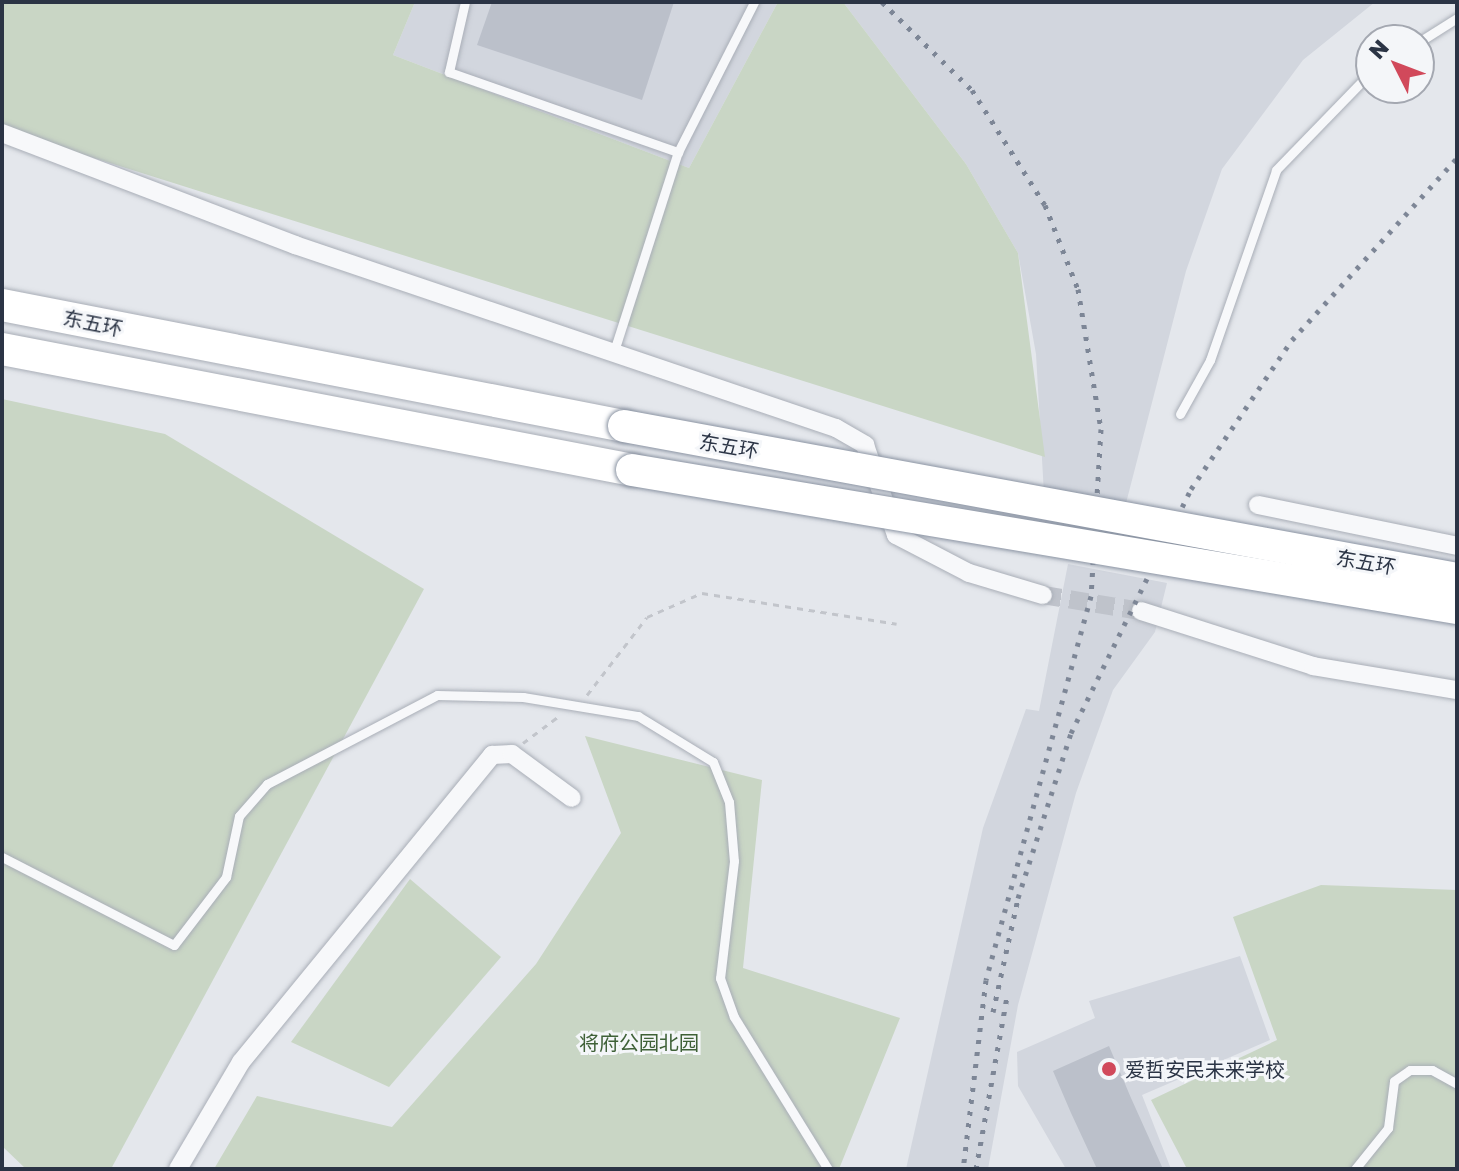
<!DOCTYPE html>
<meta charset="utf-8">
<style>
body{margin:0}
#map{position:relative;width:1459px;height:1171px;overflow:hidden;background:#e4e7ec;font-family:"Golos Text","Noto Sans SC",sans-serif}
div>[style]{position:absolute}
.built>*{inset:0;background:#d2d6de}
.green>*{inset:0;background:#c9d6c5}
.building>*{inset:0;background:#bbc0ca}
.street-tunnel>*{height:18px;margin-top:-9px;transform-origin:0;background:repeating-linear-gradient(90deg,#bfc3cb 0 18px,transparent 0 27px)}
.path>*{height:3px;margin-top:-1.5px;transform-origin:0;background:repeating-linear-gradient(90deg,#c2c5cb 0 6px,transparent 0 12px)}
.roads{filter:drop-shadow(0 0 2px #a9aeb7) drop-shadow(0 0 2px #a9aeb7)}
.lane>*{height:9px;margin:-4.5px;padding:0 4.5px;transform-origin:4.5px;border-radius:4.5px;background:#f7f8fa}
.street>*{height:18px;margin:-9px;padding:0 9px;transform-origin:9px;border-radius:9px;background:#f7f8fa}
.highway>*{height:32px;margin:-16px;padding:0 16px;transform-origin:16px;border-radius:16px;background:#fff}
.rail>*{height:5px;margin-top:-2.5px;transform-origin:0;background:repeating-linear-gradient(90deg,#7d8696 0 4px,transparent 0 12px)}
.bridges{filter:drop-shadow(0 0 2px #8b94a3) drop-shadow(0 0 2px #8b94a3)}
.highway-bridge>*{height:32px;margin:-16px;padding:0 16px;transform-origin:16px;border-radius:16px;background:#fff}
.dots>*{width:22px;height:22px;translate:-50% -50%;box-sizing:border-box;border:4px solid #f4f6f9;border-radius:50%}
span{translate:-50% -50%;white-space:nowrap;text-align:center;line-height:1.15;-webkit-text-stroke:6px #f4f6f9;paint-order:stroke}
.street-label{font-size:20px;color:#2b3445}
.park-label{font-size:20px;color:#3f6138}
.poi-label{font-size:20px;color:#2b3445}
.left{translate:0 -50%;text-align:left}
.frame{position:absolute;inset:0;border:4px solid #2b3445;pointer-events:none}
.north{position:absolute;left:1355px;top:24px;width:80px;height:80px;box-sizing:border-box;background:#f4f6f9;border:2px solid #a4a8b1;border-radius:50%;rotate:312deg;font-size:22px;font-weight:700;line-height:32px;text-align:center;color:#2b3445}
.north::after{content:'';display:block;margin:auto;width:28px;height:36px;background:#d1495b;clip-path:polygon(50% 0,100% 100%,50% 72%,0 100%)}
</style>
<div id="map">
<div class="built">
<i style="clip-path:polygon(415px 2px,778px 2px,689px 168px,393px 55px)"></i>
<i style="clip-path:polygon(843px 2px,1375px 2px,1303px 60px,1222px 169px,1186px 271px,1124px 511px,1044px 494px,1036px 354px,1018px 253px,966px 164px)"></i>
<i style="clip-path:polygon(1068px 564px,1167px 583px,1155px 632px,1113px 690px,1076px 793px,1018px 1005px,988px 1169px,906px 1169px,983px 828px,1026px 709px,1039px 711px)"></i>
<i style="clip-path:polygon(1240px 956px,1270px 1040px,1142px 1095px,1171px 1169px,1066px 1169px,1018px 1086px,1017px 1052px,1095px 1018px,1089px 1001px)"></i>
</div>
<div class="green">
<i style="clip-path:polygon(2px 2px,415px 2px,393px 55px,689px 168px,778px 2px,843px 2px,966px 164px,1018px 253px,1045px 457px,2px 129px)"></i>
<i style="clip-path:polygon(2px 399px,165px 434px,424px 589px,111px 1169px,26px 1169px,2px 1146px)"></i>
<i style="clip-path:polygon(585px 736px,762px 780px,743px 968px,900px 1018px,839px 1169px,214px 1169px,257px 1096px,392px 1127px,536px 964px,621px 833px)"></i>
<i style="clip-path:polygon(410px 879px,501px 957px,389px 1087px,291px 1042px)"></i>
<i style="clip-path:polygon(1321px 885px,1457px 890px,1457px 1169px,1187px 1169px,1151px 1100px,1277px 1040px,1233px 917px)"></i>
</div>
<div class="building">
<i style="clip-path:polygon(492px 2px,674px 2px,642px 100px,477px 45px)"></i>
<i style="clip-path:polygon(1109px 1046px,1131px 1098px,1163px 1169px,1097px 1169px,1071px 1113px,1053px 1071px)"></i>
</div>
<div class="street-tunnel">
<i style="left:1043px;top:595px;width:99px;rotate:9.3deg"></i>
</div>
<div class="path">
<i style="left:587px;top:695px;width:98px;rotate:-52.4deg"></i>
<i style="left:647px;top:617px;width:60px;rotate:-23.6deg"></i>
<i style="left:702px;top:593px;width:197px;rotate:9deg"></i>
<i style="left:523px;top:743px;width:45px;rotate:-36.9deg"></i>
</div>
<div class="roads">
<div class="lane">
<i style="left:465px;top:2px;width:72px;rotate:102.9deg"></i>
<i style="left:449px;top:72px;width:243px;rotate:19.3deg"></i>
<i style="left:1419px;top:42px;width:45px;rotate:-32.3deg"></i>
<i style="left:614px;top:351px;width:209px;rotate:-72.2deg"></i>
<i style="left:678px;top:152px;width:168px;rotate:-63.1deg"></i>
<i style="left:1180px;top:414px;width:62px;rotate:-60.9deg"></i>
<i style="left:1210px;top:360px;width:201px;rotate:-70.8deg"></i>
<i style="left:1276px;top:170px;width:136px;rotate:-45.9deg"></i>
<i style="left:2px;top:857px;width:193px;rotate:27.1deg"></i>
<i style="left:174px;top:945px;width:86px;rotate:-52.6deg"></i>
<i style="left:226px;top:877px;width:62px;rotate:-78deg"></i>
<i style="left:239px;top:816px;width:43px;rotate:-48.8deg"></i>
<i style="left:267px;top:784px;width:192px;rotate:-27.6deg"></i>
<i style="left:437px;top:695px;width:86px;rotate:1.3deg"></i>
<i style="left:523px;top:697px;width:117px;rotate:9.4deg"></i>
<i style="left:638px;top:716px;width:88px;rotate:31.5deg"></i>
<i style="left:713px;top:762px;width:43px;rotate:68.2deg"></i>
<i style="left:729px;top:802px;width:59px;rotate:85.2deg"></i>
<i style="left:734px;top:861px;width:118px;rotate:96.8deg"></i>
<i style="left:720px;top:978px;width:41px;rotate:70.3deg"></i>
<i style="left:734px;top:1017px;width:179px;rotate:58.3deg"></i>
<i style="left:1355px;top:1169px;width:53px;rotate:-51.2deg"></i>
<i style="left:1388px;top:1128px;width:47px;rotate:-82.7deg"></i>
<i style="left:1394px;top:1081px;width:19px;rotate:-35deg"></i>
<i style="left:1410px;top:1070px;width:22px"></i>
<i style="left:1432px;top:1070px;width:29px;rotate:29deg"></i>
</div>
<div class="street">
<i style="left:2px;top:133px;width:314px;rotate:20.9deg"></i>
<i style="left:295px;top:245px;width:571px;rotate:18.69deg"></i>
<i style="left:836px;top:428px;width:34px;rotate:30deg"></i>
<i style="left:865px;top:445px;width:95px;rotate:71deg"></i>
<i style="left:896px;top:535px;width:82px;rotate:27.5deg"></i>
<i style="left:969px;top:573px;width:77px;rotate:16.6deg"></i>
<i style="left:1258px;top:505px;width:203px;rotate:11.6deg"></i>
<i style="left:1141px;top:611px;width:181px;rotate:17.7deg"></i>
<i style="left:1313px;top:666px;width:146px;rotate:9.5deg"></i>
<i style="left:178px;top:1169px;width:124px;rotate:-59.5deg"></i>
<i style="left:241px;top:1062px;width:397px;rotate:-50.7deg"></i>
<i style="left:492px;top:755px;width:20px;rotate:-3deg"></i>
<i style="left:512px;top:754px;width:74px;rotate:36.3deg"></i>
</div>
<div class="highway">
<i style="left:2px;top:305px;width:634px;rotate:11.01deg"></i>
<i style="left:2px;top:349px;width:642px;rotate:10.87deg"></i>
</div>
</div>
<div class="rail">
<i style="left:882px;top:2px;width:126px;rotate:44.4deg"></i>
<i style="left:972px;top:90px;width:136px;rotate:57.6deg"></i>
<i style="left:1045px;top:205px;width:90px;rotate:68.6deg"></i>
<i style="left:1078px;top:289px;width:142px;rotate:80.7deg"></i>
<i style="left:1101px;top:429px;width:167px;rotate:93.4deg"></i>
<i style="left:1091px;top:596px;width:398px;rotate:105.3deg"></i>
<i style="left:986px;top:980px;width:190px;rotate:96.9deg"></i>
<i style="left:993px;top:1012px;width:117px;rotate:-77.6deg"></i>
<i style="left:1018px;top:898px;width:173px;rotate:-72.2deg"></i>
<i style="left:1071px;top:733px;width:272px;rotate:-63.8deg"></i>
<i style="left:1191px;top:489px;width:180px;rotate:-55.9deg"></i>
<i style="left:1292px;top:340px;width:246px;rotate:-47.8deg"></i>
<i style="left:976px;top:1169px;width:176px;rotate:-79.8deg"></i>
</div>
<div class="bridges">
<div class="highway-bridge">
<i style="left:624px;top:426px;width:847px;rotate:10.41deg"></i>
<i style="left:632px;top:470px;width:836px;rotate:9.5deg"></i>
</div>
</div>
<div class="dots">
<i style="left:1109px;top:1069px;background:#d1495b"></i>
</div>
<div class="street-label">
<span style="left:93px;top:323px;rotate:11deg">东五环</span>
<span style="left:729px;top:446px;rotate:10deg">东五环</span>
<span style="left:1366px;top:562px;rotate:10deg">东五环</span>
</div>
<div class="park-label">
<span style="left:639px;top:1042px">将府公园北园</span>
</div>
<div class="poi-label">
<span class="left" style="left:1125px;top:1069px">爱哲安民未来学校</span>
</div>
<div class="frame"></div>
<div class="north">N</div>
</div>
